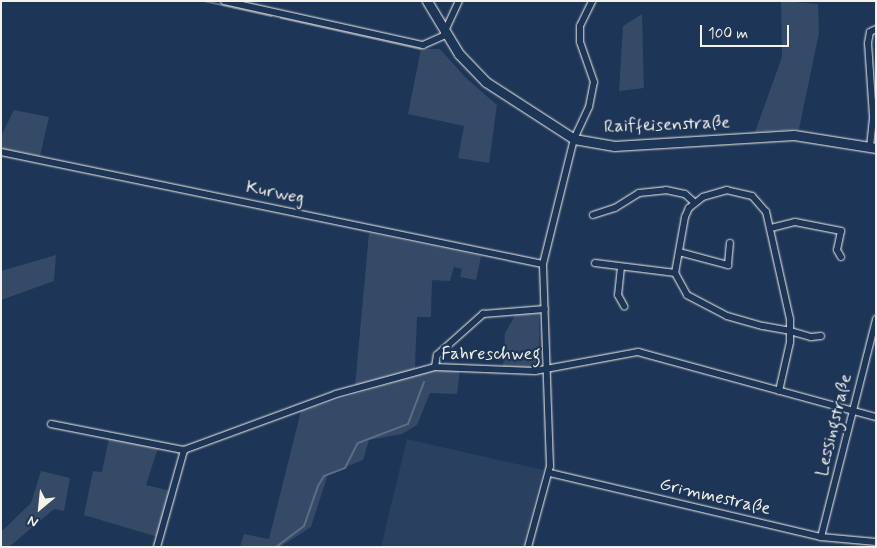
<!DOCTYPE html>
<meta charset="utf-8">
<style>
body{margin:0}
#map{position:relative;width:877px;height:548px;overflow:hidden;background:#1d3557;font-family:Mynerve,sans-serif}
div>[style]{position:absolute}
.built>*{inset:0;background:#2a4060}
.green>*{inset:0;background:#354a67}
.stream>*{height:2px;margin:-1px;padding:0 1px;transform-origin:1px;border-radius:1px;background:#5e6d82}
.roads{filter:drop-shadow(0 0 1px #f4f1e8) drop-shadow(0 0 1px #f4f1e8)}
.street>*{height:6px;margin:-3px;padding:0 3px;transform-origin:3px;border-radius:3px;background:#1d3557}
.secondary>*{height:9px;margin:-4.5px;padding:0 4.5px;transform-origin:4.5px;border-radius:4.5px;background:#1d3557}
span{translate:-50% -50%;white-space:nowrap;text-align:center;line-height:1.15;-webkit-text-stroke:4.5px #1d3557;paint-order:stroke}
.street-label{font-size:18px;color:#f4f1e8}
.frame{position:absolute;inset:0;border:2px solid #f4f1e8;pointer-events:none}
.north{position:absolute;left:15px;top:483px;width:50px;height:50px;-webkit-text-stroke:4px #1d3557;paint-order:stroke;rotate:208deg;font-size:14px;font-weight:700;line-height:20px;text-align:center;color:#f4f1e8}
.north::after{content:'';display:block;margin:auto;width:18px;height:22px;background:#f4f1e8;clip-path:polygon(50% 0,100% 100%,50% 72%,0 100%)}
.scale{position:absolute;left:700px;top:25px;width:89px;height:22px;box-sizing:border-box;border:2px solid #f4f1e8;border-top:0;padding-left:6px;font-size:15px;line-height:18px;white-space:nowrap;color:#f4f1e8;-webkit-text-stroke:4px #1d3557;paint-order:stroke}
</style>
<div id="map">
<div class="built">
<i style="clip-path:polygon(407px 439px,543px 470px,523px 547px,381px 547px)"></i>
</div>
<div class="green">
<i style="clip-path:polygon(781px 1px,818px 4px,819px 33px,799px 129px,755px 132px,782px 57px)"></i>
<i style="clip-path:polygon(642px 14px,644px 88px,619px 91px,623px 26px)"></i>
<i style="clip-path:polygon(421px 49px,440px 49px,466px 78px,497px 105px,489px 163px,458px 158px,464px 126px,408px 114px)"></i>
<i style="clip-path:polygon(14px 110px,49px 117px,40px 156px,1px 148px,1px 136px)"></i>
<i style="clip-path:polygon(369px 233px,481px 256px,476px 280px,460px 277px,462px 269px,454px 267px,450px 281px,432px 280px,431px 317px,417px 317px,415px 369px,355px 386px)"></i>
<i style="clip-path:polygon(56px 255px,54px 281px,1px 300px,1px 271px)"></i>
<i style="clip-path:polygon(539px 312px,539px 364px,536px 367px,503px 368px,505px 333px,516px 314px)"></i>
<i style="clip-path:polygon(460px 368px,457px 394px,430px 393px,417px 425px,402px 434px,369px 440px,363px 460px,328px 474px,311px 527px,280px 547px,240px 547px,244px 534px,269px 539px,301px 411px,433px 370px)"></i>
<i style="clip-path:polygon(109px 438px,158px 448px,146px 485px,171px 491px,158px 537px,84px 515px,93px 471px,102px 472px)"></i>
<i style="clip-path:polygon(41px 471px,70px 478px,64px 511px,54px 509px,9px 547px,1px 547px,1px 532px,31px 503px)"></i>
</div>
<div class="stream">
<i style="left:204px;top:1px;width:69px;rotate:12.6deg"></i>
<i style="left:281px;top:18px;width:143px;rotate:12.5deg"></i>
<i style="left:276px;top:547px;width:35px;rotate:-37deg"></i>
<i style="left:304px;top:526px;width:42px;rotate:-70.7deg"></i>
<i style="left:318px;top:486px;width:12px;rotate:-59deg"></i>
<i style="left:324px;top:476px;width:22px;rotate:-21deg"></i>
<i style="left:345px;top:468px;width:28px;rotate:-63deg"></i>
<i style="left:358px;top:443px;width:53px;rotate:-20.8deg"></i>
<i style="left:408px;top:424px;width:45px;rotate:-69.1deg"></i>
</div>
<div class="roads">
<div class="street">
<i style="left:224px;top:1px;width:204px;rotate:12.5deg"></i>
<i style="left:423px;top:45px;width:24px;rotate:-24deg"></i>
<i style="left:444px;top:33px;width:35px;rotate:-65deg"></i>
<i style="left:870px;top:147px;width:31px;rotate:-84deg"></i>
<i style="left:873px;top:116px;width:73px;rotate:-93.9deg"></i>
<i style="left:868px;top:43px;width:11px;rotate:-80deg"></i>
<i style="left:870px;top:32px;width:7px;rotate:-27deg"></i>
<i style="left:1px;top:152px;width:553px;rotate:11.68deg"></i>
<i style="left:593px;top:215px;width:23px;rotate:-18deg"></i>
<i style="left:615px;top:208px;width:28px;rotate:-32deg"></i>
<i style="left:639px;top:193px;width:27px;rotate:-6deg"></i>
<i style="left:666px;top:190px;width:19px;rotate:12deg"></i>
<i style="left:685px;top:194px;width:13px;rotate:42deg"></i>
<i style="left:771px;top:228px;width:25px;rotate:-14deg"></i>
<i style="left:795px;top:222px;width:47px;rotate:11.1deg"></i>
<i style="left:841px;top:231px;width:19px;rotate:102deg"></i>
<i style="left:837px;top:250px;width:8px;rotate:60deg"></i>
<i style="left:679px;top:252px;width:51px;rotate:14.9deg"></i>
<i style="left:728px;top:265px;width:22px;rotate:-85deg"></i>
<i style="left:595px;top:263px;width:81px;rotate:7.1deg"></i>
<i style="left:621px;top:267px;width:28px;rotate:96deg"></i>
<i style="left:618px;top:295px;width:13px;rotate:61deg"></i>
<i style="left:435px;top:367px;width:12px;rotate:-81deg"></i>
<i style="left:437px;top:355px;width:62px;rotate:-41.7deg"></i>
<i style="left:483px;top:314px;width:62px;rotate:-4.6deg"></i>
<i style="left:779px;top:391px;width:50px;rotate:-77.3deg"></i>
<i style="left:790px;top:342px;width:23px;rotate:-90deg"></i>
<i style="left:790px;top:319px;width:110px;rotate:-102.6deg"></i>
<i style="left:766px;top:212px;width:21px;rotate:-131deg"></i>
<i style="left:752px;top:196px;width:26px;rotate:-167deg"></i>
<i style="left:727px;top:190px;width:25px;rotate:164deg"></i>
<i style="left:703px;top:197px;width:18px;rotate:142deg"></i>
<i style="left:689px;top:208px;width:10px;rotate:114deg"></i>
<i style="left:685px;top:217px;width:57px;rotate:100.1deg"></i>
<i style="left:675px;top:273px;width:25px;rotate:61deg"></i>
<i style="left:687px;top:295px;width:45px;rotate:27.7deg"></i>
<i style="left:727px;top:316px;width:37px;rotate:16deg"></i>
<i style="left:763px;top:326px;width:27px;rotate:10deg"></i>
<i style="left:790px;top:331px;width:22px;rotate:16deg"></i>
<i style="left:811px;top:337px;width:10px;rotate:-6deg"></i>
<i style="left:51px;top:424px;width:136px;rotate:11.1deg"></i>
<i style="left:184px;top:450px;width:162px;rotate:-20.2deg"></i>
<i style="left:336px;top:394px;width:103px;rotate:-15.3deg"></i>
<i style="left:435px;top:367px;width:100px;rotate:2.3deg"></i>
<i style="left:535px;top:371px;width:105px;rotate:-10.5deg"></i>
<i style="left:638px;top:352px;width:247px;rotate:15.3deg"></i>
<i style="left:550px;top:473px;width:278px;rotate:13.3deg"></i>
<i style="left:821px;top:537px;width:55px;rotate:5.2deg"></i>
<i style="left:821px;top:537px;width:225px;rotate:-75.8deg"></i>
<i style="left:157px;top:547px;width:101px;rotate:-74.4deg"></i>
<i style="left:528px;top:547px;width:84px;rotate:-74.8deg"></i>
<i style="left:550px;top:466px;width:202px;rotate:-92deg"></i>
<i style="left:543px;top:264px;width:129px;rotate:-76.1deg"></i>
<i style="left:574px;top:139px;width:35px;rotate:-65deg"></i>
<i style="left:589px;top:107px;width:25px;rotate:-79deg"></i>
<i style="left:594px;top:82px;width:42px;rotate:-109.3deg"></i>
<i style="left:580px;top:42px;width:16px;rotate:-90deg"></i>
<i style="left:580px;top:26px;width:28px;rotate:-64deg"></i>
</div>
<div class="secondary">
<i style="left:427px;top:1px;width:62px;rotate:58.9deg"></i>
<i style="left:459px;top:54px;width:39px;rotate:46deg"></i>
<i style="left:486px;top:82px;width:105px;rotate:32.9deg"></i>
<i style="left:574px;top:139px;width:41px;rotate:9.9deg"></i>
<i style="left:614px;top:146px;width:180px;rotate:-3.5deg"></i>
<i style="left:794px;top:135px;width:83px;rotate:9deg"></i>
</div>
</div>
<div class="street-label">
<span style="left:667px;top:125px;rotate:-2deg">Raiffeisenstraße</span>
<span style="left:275px;top:193px;rotate:12deg">Kurweg</span>
<span style="left:491px;top:354px">Fahreschweg</span>
<span style="left:834px;top:425px;rotate:-76deg">Lessingstraße</span>
<span style="left:715px;top:497px;rotate:13deg">Grimmestraße</span>
</div>
<div class="frame"></div>
<div class="north">N</div>
<div class="scale">100 m</div>
</div>
